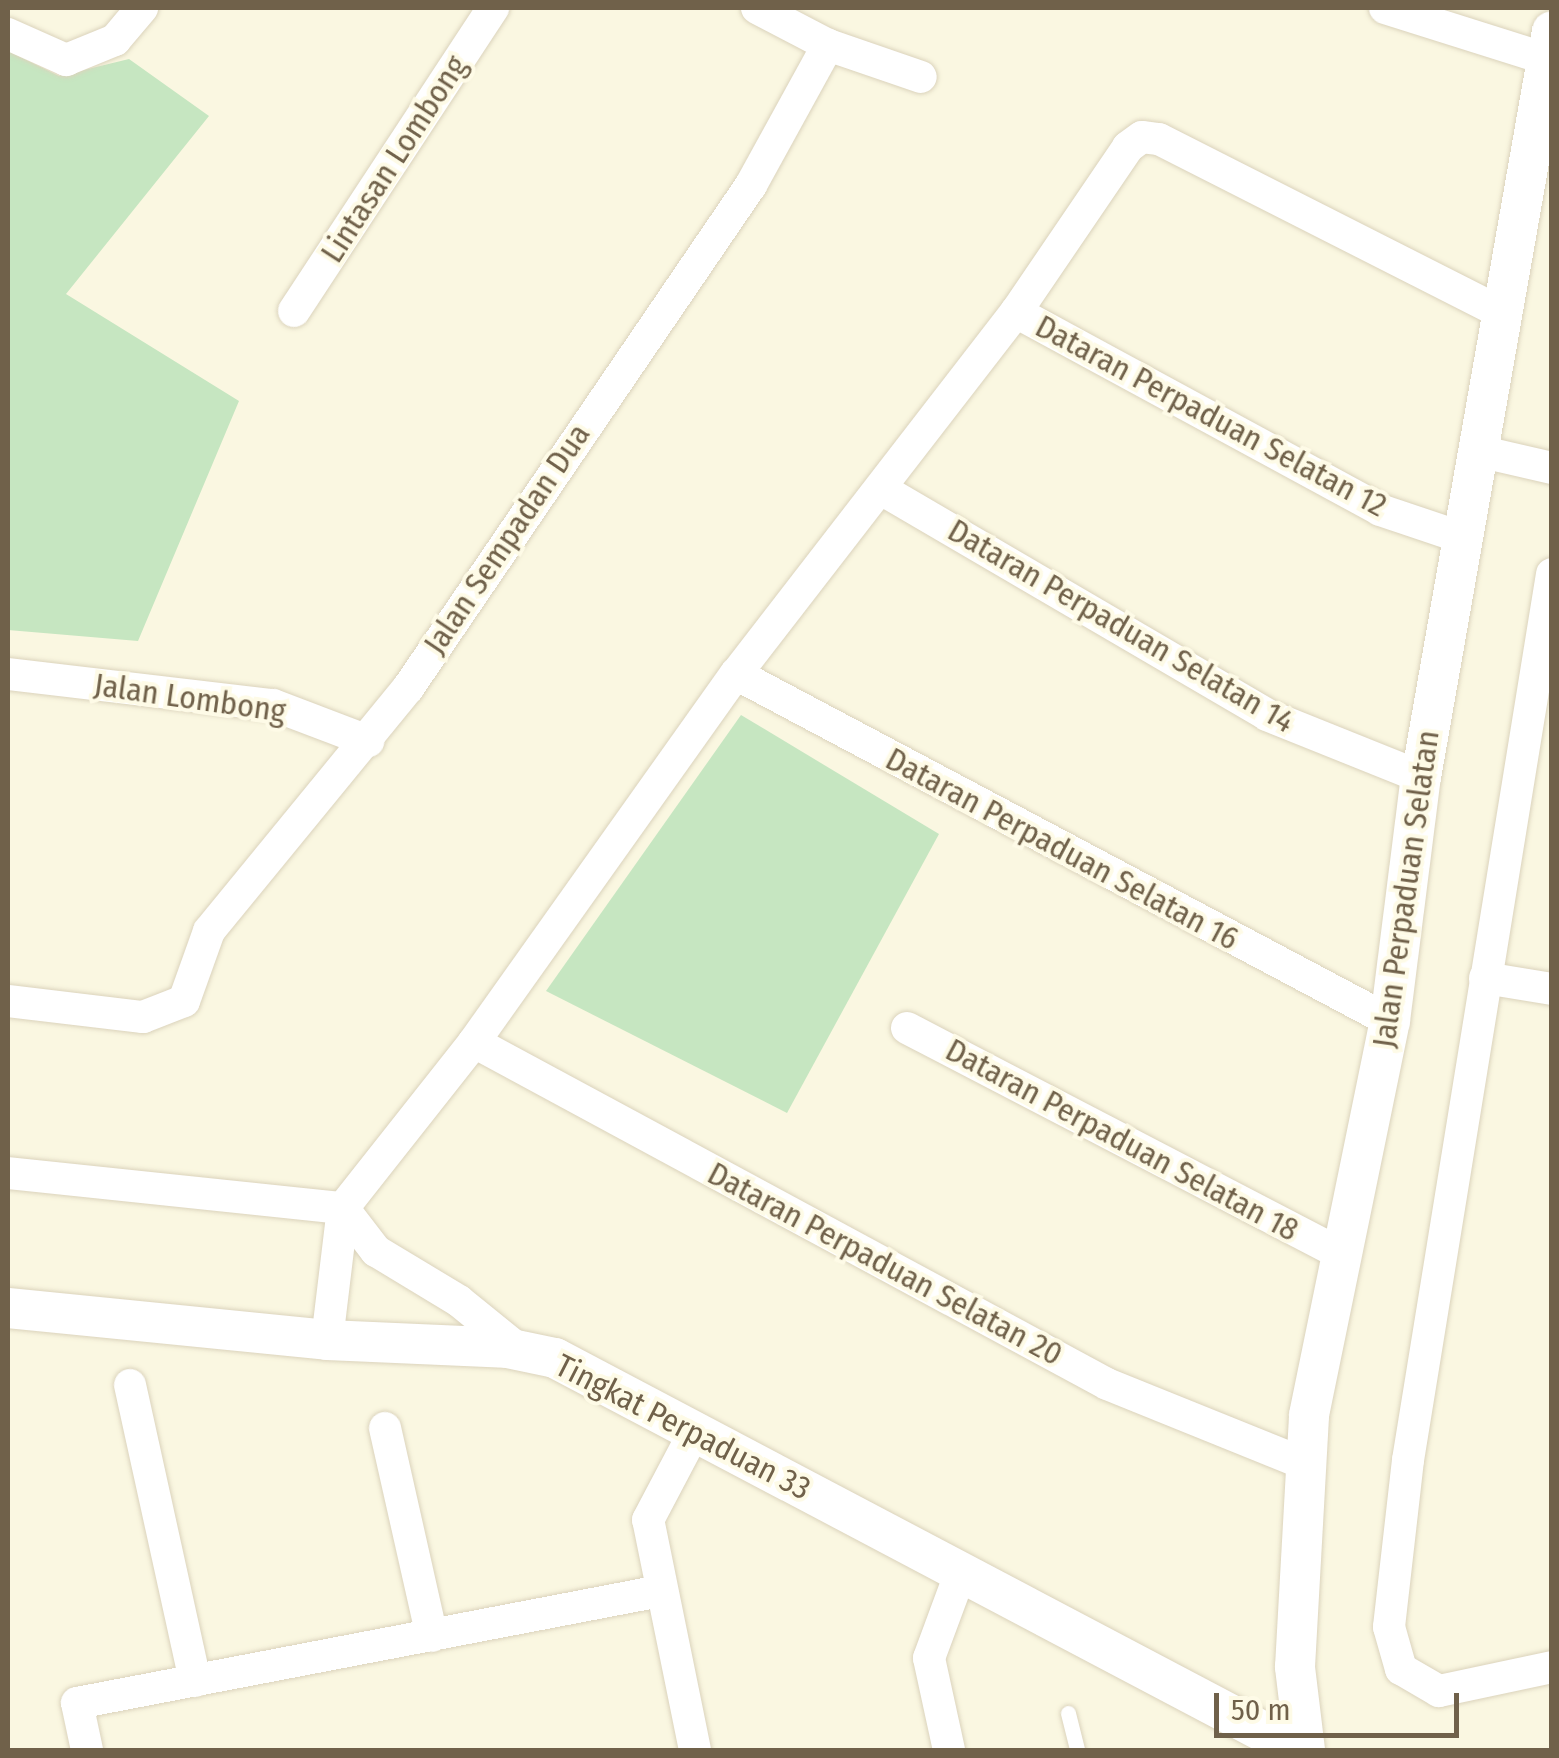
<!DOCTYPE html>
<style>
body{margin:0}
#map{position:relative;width:1559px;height:1758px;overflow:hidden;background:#faf7e1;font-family:"Fira Sans Condensed",sans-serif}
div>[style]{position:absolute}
.green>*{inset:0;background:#c6e6c1}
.roads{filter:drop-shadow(0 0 2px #dbd3bc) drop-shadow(0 0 2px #dbd3bc)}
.service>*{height:15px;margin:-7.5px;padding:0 7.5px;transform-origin:7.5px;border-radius:7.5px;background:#fff}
.minor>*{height:32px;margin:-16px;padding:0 16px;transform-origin:16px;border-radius:16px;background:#fff}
.tertiary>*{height:40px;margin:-20px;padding:0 20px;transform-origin:20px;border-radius:20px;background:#fff}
span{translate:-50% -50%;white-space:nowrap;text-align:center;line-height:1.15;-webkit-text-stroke:8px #fefbe7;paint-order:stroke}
.street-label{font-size:32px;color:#70614a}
.frame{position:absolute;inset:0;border:10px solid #70614a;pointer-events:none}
.scale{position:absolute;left:1214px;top:1693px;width:245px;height:45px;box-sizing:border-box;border:5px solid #70614a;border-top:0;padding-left:12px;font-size:30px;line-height:35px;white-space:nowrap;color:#70614a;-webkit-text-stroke:8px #fefbe7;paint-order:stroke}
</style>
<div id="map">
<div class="green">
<i style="clip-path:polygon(8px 51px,59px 76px,129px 59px,209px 116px,66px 294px,239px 401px,138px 641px,8px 630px)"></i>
<i style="clip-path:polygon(741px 715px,939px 834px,787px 1113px,546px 991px)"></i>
</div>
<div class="roads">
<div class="service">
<i style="left:1068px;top:1713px;width:38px;rotate:76deg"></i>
</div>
<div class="minor">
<i style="left:757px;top:8px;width:80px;rotate:27.5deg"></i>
<i style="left:828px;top:45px;width:98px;rotate:19deg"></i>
<i style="left:1385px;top:8px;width:170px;rotate:17.5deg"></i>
<i style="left:8px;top:34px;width:64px;rotate:24.1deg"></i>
<i style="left:66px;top:60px;width:53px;rotate:-22.2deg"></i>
<i style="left:115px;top:40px;width:42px;rotate:-49.8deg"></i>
<i style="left:294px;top:311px;width:363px;rotate:-56.7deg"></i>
<i style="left:1016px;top:312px;width:414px;rotate:28.5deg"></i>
<i style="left:1380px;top:510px;width:88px;rotate:18.6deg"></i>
<i style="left:1478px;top:451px;width:76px;rotate:12.9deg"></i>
<i style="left:881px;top:489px;width:447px;rotate:30.3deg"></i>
<i style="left:1267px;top:715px;width:166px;rotate:21.9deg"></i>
<i style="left:1552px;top:574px;width:898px;rotate:99.23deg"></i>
<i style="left:1408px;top:1460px;width:168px;rotate:96.5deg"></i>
<i style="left:1389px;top:1627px;width:44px;rotate:74.1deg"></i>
<i style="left:1401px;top:1669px;width:44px;rotate:30.1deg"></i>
<i style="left:1439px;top:1691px;width:116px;rotate:-12deg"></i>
<i style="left:8px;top:674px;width:267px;rotate:6.7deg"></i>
<i style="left:273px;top:705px;width:102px;rotate:20.8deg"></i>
<i style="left:736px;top:674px;width:740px;rotate:27.95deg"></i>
<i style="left:1485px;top:978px;width:68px;rotate:9.3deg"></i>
<i style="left:8px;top:1001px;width:136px;rotate:6.8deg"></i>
<i style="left:143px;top:1017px;width:44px;rotate:-21.3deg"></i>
<i style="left:184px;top:1001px;width:74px;rotate:-70.3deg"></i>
<i style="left:209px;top:931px;width:314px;rotate:-50.7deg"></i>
<i style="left:408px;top:688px;width:609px;rotate:-55.71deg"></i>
<i style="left:751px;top:185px;width:160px;rotate:-61.2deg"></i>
<i style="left:907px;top:1028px;width:486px;rotate:27.5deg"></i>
<i style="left:474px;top:1042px;width:719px;rotate:28.38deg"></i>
<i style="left:1107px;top:1384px;width:216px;rotate:22deg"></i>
<i style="left:8px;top:1173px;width:337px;rotate:6deg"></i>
<i style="left:343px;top:1208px;width:133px;rotate:96.9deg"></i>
<i style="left:518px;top:1349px;width:76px;rotate:-140.9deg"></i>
<i style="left:459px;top:1301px;width:97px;rotate:-148.9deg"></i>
<i style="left:376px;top:1251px;width:54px;rotate:-127.5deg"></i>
<i style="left:343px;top:1208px;width:211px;rotate:-51.7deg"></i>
<i style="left:474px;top:1042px;width:452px;rotate:-54.6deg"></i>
<i style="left:736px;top:674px;width:458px;rotate:-52.3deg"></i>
<i style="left:1016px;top:312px;width:199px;rotate:-55.8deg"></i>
<i style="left:1128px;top:147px;width:17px;rotate:-36deg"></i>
<i style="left:1142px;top:137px;width:17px;rotate:7deg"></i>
<i style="left:1159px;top:139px;width:385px;rotate:26.9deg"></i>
<i style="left:130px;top:1385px;width:303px;rotate:77.6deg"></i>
<i style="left:385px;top:1428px;width:213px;rotate:77.3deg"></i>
<i style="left:87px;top:1750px;width:48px;rotate:-102deg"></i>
<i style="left:77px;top:1703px;width:594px;rotate:-10.87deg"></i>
<i style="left:695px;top:1750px;width:235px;rotate:-101.5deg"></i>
<i style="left:648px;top:1520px;width:101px;rotate:-62.2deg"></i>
<i style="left:949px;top:1750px;width:94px;rotate:-102.3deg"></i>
<i style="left:929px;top:1658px;width:90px;rotate:-69.7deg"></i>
</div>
<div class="tertiary">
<i style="left:8px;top:1308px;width:321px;rotate:5.7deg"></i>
<i style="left:327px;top:1340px;width:180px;rotate:2.5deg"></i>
<i style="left:507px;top:1348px;width:49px;rotate:11.8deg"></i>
<i style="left:555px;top:1358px;width:840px;rotate:27.82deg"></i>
<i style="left:1305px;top:1750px;width:84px;rotate:-96.9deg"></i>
<i style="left:1295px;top:1667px;width:252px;rotate:-86.8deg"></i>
<i style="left:1309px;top:1415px;width:402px;rotate:-78.4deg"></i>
<i style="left:1390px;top:1021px;width:246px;rotate:-82.8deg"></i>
<i style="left:1421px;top:777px;width:757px;rotate:-80.04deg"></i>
</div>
</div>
<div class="street-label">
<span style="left:394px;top:159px;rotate:-57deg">Lintasan Lombong</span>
<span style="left:1211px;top:416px;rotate:28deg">Dataran Perpaduan Selatan 12</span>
<span style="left:507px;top:539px;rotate:-56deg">Jalan Sempadan Dua</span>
<span style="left:1121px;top:626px;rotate:30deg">Dataran Perpaduan Selatan 14</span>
<span style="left:190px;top:698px;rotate:8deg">Jalan Lombong</span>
<span style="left:1062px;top:849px;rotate:28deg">Dataran Perpaduan Selatan 16</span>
<span style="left:1406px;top:889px;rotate:-82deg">Jalan Perpaduan Selatan</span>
<span style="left:1122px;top:1140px;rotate:28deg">Dataran Perpaduan Selatan 18</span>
<span style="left:885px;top:1264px;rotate:28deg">Dataran Perpaduan Selatan 20</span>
<span style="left:683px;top:1427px;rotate:27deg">Tingkat Perpaduan 33</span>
</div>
<div class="frame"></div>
<div class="scale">50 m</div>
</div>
